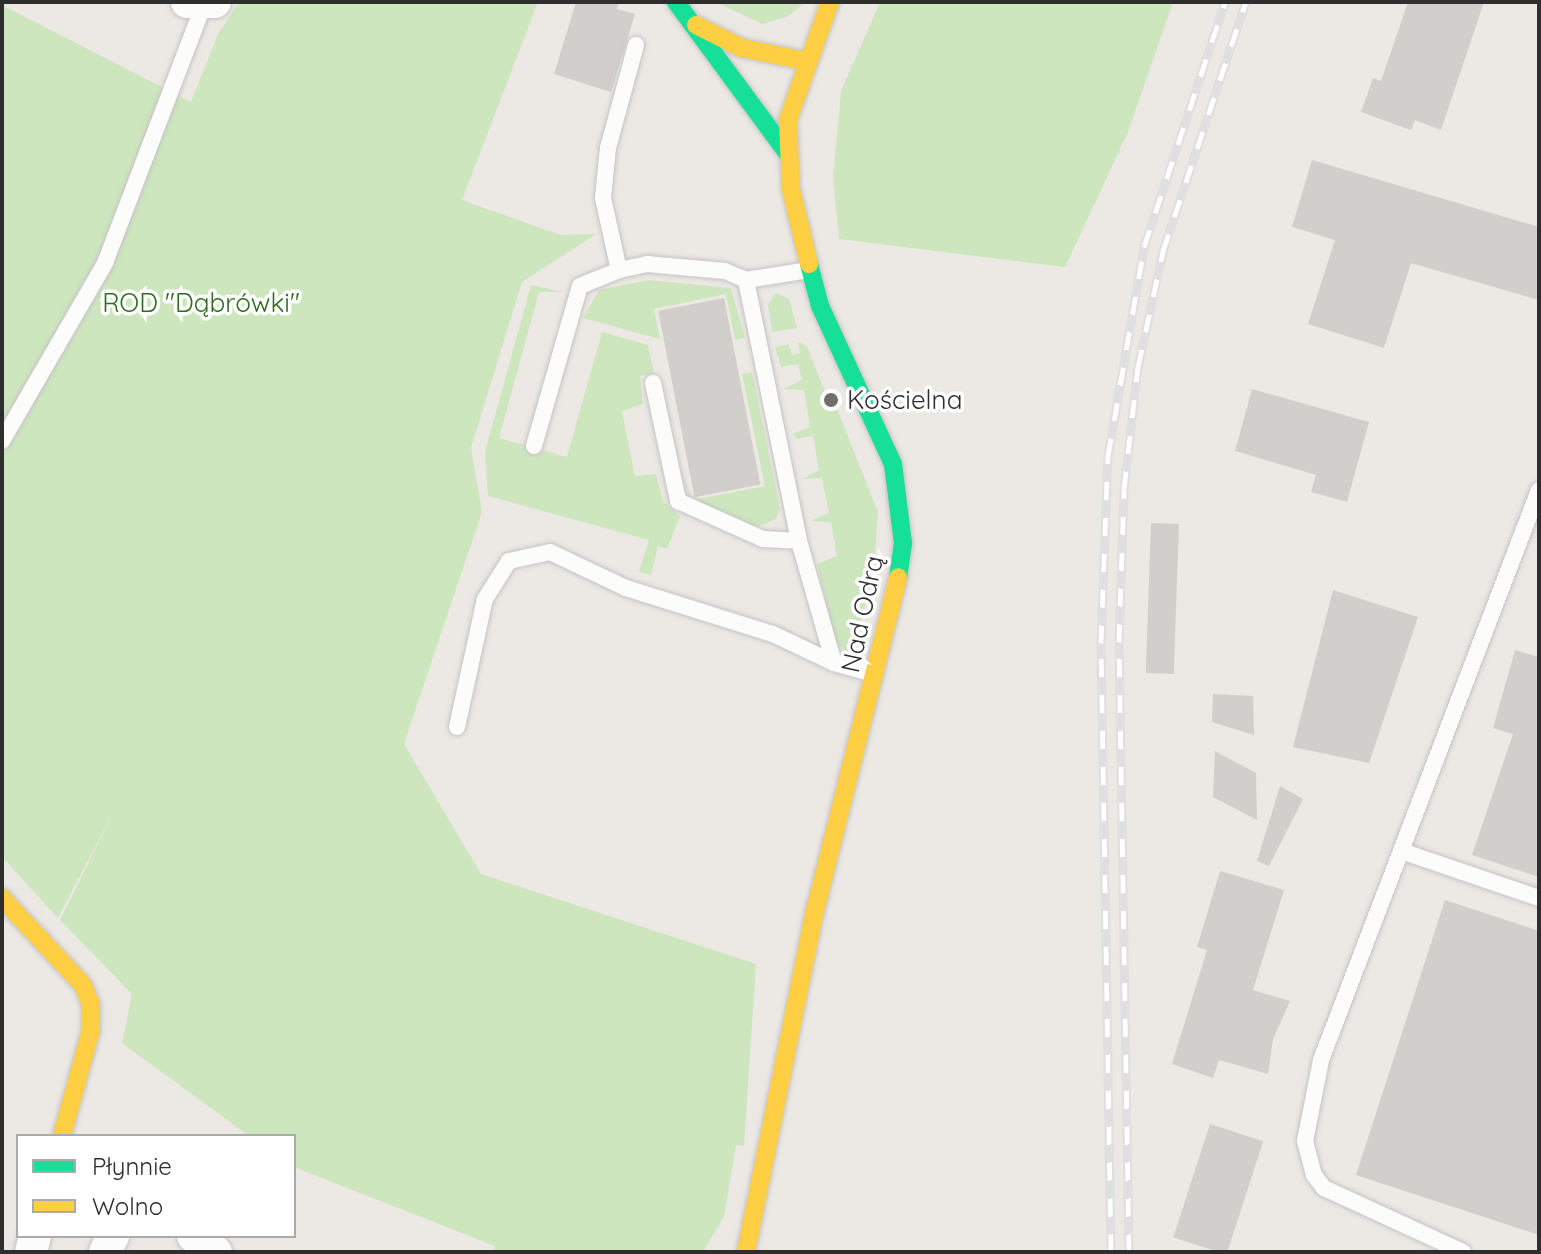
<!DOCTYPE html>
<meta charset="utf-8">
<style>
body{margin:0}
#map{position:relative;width:1541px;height:1254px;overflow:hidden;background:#ece8e4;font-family:Quicksand,sans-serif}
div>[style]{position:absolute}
.green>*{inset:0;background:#cee6be}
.building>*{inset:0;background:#d1cecb;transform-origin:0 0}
.roads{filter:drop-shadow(0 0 2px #c5c4c5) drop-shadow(0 0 2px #c5c4c5)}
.lane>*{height:16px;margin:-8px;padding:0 8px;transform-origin:8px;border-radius:8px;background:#fcfcfb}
.street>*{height:32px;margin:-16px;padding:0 16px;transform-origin:16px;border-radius:16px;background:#fcfcfb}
.fast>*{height:18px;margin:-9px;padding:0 9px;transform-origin:9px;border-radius:9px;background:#16e098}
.slow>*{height:18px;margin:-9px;padding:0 9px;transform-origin:9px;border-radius:9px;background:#ffcf43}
.rail>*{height:9px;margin-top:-4.5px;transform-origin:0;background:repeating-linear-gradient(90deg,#fff 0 18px,#dfdfe1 0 36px);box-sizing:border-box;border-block:2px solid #dfdfe1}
.dots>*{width:22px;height:22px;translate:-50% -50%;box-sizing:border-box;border:4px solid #fff;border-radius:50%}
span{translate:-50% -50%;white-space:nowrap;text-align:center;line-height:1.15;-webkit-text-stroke:7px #fff;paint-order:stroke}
.park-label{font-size:26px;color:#2c6e1b}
.poi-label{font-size:26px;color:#2e2e2e}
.left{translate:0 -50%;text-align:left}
.street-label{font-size:26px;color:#2e2e2e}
.frame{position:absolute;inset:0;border:4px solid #2e2e2e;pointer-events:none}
.legend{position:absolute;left:16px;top:1134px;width:280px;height:104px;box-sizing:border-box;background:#fff;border:2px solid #ababab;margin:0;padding:10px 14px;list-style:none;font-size:24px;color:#2e2e2e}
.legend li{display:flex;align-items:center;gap:16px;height:40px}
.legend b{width:40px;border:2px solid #ababab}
</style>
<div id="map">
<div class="green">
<i style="clip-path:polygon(239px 2px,538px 2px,462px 200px,560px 235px,596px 234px,522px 282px,471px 448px,482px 512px,404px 744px,481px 874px,756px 964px,744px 1146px,736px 1145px,724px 1216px,703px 1252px,493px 1252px,495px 1246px,294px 1167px,294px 1136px,249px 1136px,122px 1043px,132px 994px,60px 920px,116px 807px,58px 918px,2px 857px,2px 5px,191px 102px,219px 32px)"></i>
<i style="clip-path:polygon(715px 2px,805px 2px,789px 16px,763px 24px)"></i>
<i style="clip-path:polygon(880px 2px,1173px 2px,1128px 132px,1065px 267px,839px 239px,833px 178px,841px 91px)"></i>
<i style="clip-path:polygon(649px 280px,731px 288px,745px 338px,735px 340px,726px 294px,654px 309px,660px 339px,583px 318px,599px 290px)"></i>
<i style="clip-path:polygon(531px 285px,563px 292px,539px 292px,499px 438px,567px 457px,602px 332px,648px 345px,654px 373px,640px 376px,643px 404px,622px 411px,635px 476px,656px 474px,663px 501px,680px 516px,667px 549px,658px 546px,651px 575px,639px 572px,649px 540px,488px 496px,485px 452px)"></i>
<i style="clip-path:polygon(776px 293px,789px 299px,797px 328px,772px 332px,768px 304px)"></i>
<i style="clip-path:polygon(798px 342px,807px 346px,831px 407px,836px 406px,878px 512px,874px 570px,852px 657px,836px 643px,817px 564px,837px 556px,831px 522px,810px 521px,829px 513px,822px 478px,802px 479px,819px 470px,813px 436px,797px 439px,793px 434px,810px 427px,804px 390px,784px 389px,802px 380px,798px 364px,781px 367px,775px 347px,789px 344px,792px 355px,800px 353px)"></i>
<i style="clip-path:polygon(752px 372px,780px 509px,776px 519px,757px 527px,690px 499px,683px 475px,693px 500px,765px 486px,742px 374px)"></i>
</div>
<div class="building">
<i style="clip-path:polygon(576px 2px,619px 2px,617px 9px,635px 14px,611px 92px,554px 74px)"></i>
<i style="clip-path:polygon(1408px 2px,1484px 2px,1441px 130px,1415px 120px,1411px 130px,1361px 112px,1373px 78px,1381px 81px)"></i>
<i style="clip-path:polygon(1312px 160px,1539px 227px,1539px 300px,1411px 263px,1384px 348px,1308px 324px,1335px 240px,1292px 227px)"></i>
<i style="left:724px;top:298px;width:190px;height:67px;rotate:79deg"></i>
<i style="clip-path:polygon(1252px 389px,1369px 422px,1347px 502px,1311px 492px,1316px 475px,1235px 451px)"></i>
<i style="left:1151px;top:523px;width:28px;height:150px;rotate:2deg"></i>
<i style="clip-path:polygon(1333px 590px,1418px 617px,1369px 763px,1293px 747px)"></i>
<i style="clip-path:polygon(1515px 650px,1539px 657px,1539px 877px,1472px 855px,1513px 734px,1493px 728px)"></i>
<i style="clip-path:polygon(1213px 694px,1253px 696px,1254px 735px,1212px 722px)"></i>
<i style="clip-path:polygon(1215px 751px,1256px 773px,1257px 820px,1213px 797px)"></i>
<i style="clip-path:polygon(1280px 786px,1303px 799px,1269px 866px,1257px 861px)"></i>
<i style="clip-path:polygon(1220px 871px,1284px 890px,1253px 990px,1290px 1001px,1273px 1039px,1268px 1074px,1219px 1060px,1213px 1078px,1172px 1064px,1207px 950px,1197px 947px)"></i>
<i style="clip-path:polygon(1445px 900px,1539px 931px,1539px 1235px,1356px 1175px)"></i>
<i style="left:1210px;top:1124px;width:56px;height:119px;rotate:18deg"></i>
</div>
<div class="roads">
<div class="lane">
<i style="left:636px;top:45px;width:107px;rotate:105.2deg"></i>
<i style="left:608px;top:148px;width:50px;rotate:95.7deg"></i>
<i style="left:603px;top:198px;width:74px;rotate:77.5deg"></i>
<i style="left:619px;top:270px;width:29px;rotate:-12deg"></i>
<i style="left:647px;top:264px;width:78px;rotate:5.1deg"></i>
<i style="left:725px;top:271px;width:23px;rotate:23deg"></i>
<i style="left:746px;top:280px;width:266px;rotate:78.5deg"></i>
<i style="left:746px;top:280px;width:64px;rotate:-9deg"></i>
<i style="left:653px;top:383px;width:121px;rotate:78deg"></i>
<i style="left:678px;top:501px;width:93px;rotate:24.1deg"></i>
<i style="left:763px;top:539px;width:36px;rotate:3deg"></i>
<i style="left:799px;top:541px;width:127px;rotate:74deg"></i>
<i style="left:834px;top:663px;width:41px;rotate:15.8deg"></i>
<i style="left:2px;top:441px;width:206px;rotate:-59.9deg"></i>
<i style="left:105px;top:263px;width:275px;rotate:-69.1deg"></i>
<i style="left:534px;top:446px;width:166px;rotate:-74deg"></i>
<i style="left:580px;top:286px;width:42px;rotate:-22.3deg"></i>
<i style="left:457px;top:727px;width:131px;rotate:-77.7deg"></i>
<i style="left:485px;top:599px;width:45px;rotate:-57.7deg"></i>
<i style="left:509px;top:561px;width:42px;rotate:-12.4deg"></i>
<i style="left:550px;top:552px;width:84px;rotate:25.3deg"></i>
<i style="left:626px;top:588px;width:154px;rotate:17.4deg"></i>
<i style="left:773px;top:634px;width:68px;rotate:25.4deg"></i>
<i style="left:1401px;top:851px;width:146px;rotate:18.8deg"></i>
<i style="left:1463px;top:1252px;width:153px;rotate:-155.3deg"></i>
<i style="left:1324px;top:1188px;width:16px;rotate:-128deg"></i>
<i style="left:1314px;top:1175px;width:35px;rotate:-105deg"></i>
<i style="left:1305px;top:1141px;width:83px;rotate:-78.8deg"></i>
<i style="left:1321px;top:1060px;width:610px;rotate:-69.07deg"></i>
</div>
<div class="street">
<i style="left:187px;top:2px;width:28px"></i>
<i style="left:193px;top:1236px;width:28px;rotate:35deg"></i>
<i style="left:31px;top:1252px;width:16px;rotate:-76deg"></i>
<i style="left:105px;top:1252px;width:18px;rotate:-63deg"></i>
</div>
<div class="fast">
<i style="left:676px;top:2px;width:189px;rotate:53.6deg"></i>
<i style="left:809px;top:264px;width:43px;rotate:75.3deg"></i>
<i style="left:820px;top:306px;width:174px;rotate:65.2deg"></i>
<i style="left:893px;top:464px;width:80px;rotate:82.8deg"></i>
<i style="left:903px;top:543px;width:34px;rotate:98deg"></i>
</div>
<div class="slow">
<i style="left:696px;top:25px;width:51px;rotate:26.6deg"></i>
<i style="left:742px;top:48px;width:65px;rotate:11.5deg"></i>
<i style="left:809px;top:264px;width:77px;rotate:-103.5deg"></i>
<i style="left:791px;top:189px;width:69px;rotate:-92.5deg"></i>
<i style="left:788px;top:120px;width:125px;rotate:-70.4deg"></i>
<i style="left:2px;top:898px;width:119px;rotate:47deg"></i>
<i style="left:83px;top:985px;width:22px;rotate:68deg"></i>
<i style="left:91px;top:1005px;width:25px;rotate:90deg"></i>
<i style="left:91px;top:1030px;width:110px;rotate:105.3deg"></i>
<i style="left:746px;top:1252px;width:344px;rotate:-78.6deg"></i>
<i style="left:814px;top:915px;width:348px;rotate:-76deg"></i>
</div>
</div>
<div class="rail">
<i style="left:1111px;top:1252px;width:609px;rotate:-90.94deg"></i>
<i style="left:1101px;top:643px;width:187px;rotate:-87.9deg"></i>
<i style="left:1108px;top:456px;width:212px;rotate:-80.2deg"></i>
<i style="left:1144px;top:247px;width:258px;rotate:-71.7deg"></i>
<i style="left:1129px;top:1252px;width:610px;rotate:-90.94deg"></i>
<i style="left:1119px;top:642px;width:153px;rotate:-88.1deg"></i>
<i style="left:1124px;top:489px;width:123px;rotate:-83.5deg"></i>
<i style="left:1138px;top:367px;width:119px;rotate:-77.8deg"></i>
<i style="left:1163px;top:251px;width:262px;rotate:-71.6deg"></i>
</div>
<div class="dots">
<i style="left:831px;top:400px;background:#706f6e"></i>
</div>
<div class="park-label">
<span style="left:201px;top:303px">ROD "Dąbrówki"</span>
</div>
<div class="poi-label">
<span class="left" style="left:847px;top:400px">Kościelna</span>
</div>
<div class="street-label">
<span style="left:862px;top:614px;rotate:-78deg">Nad Odrą</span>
</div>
<div class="frame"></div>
<ul class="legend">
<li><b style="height:10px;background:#16e098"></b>Płynnie</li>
<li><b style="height:10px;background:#ffcf43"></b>Wolno</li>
</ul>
</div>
